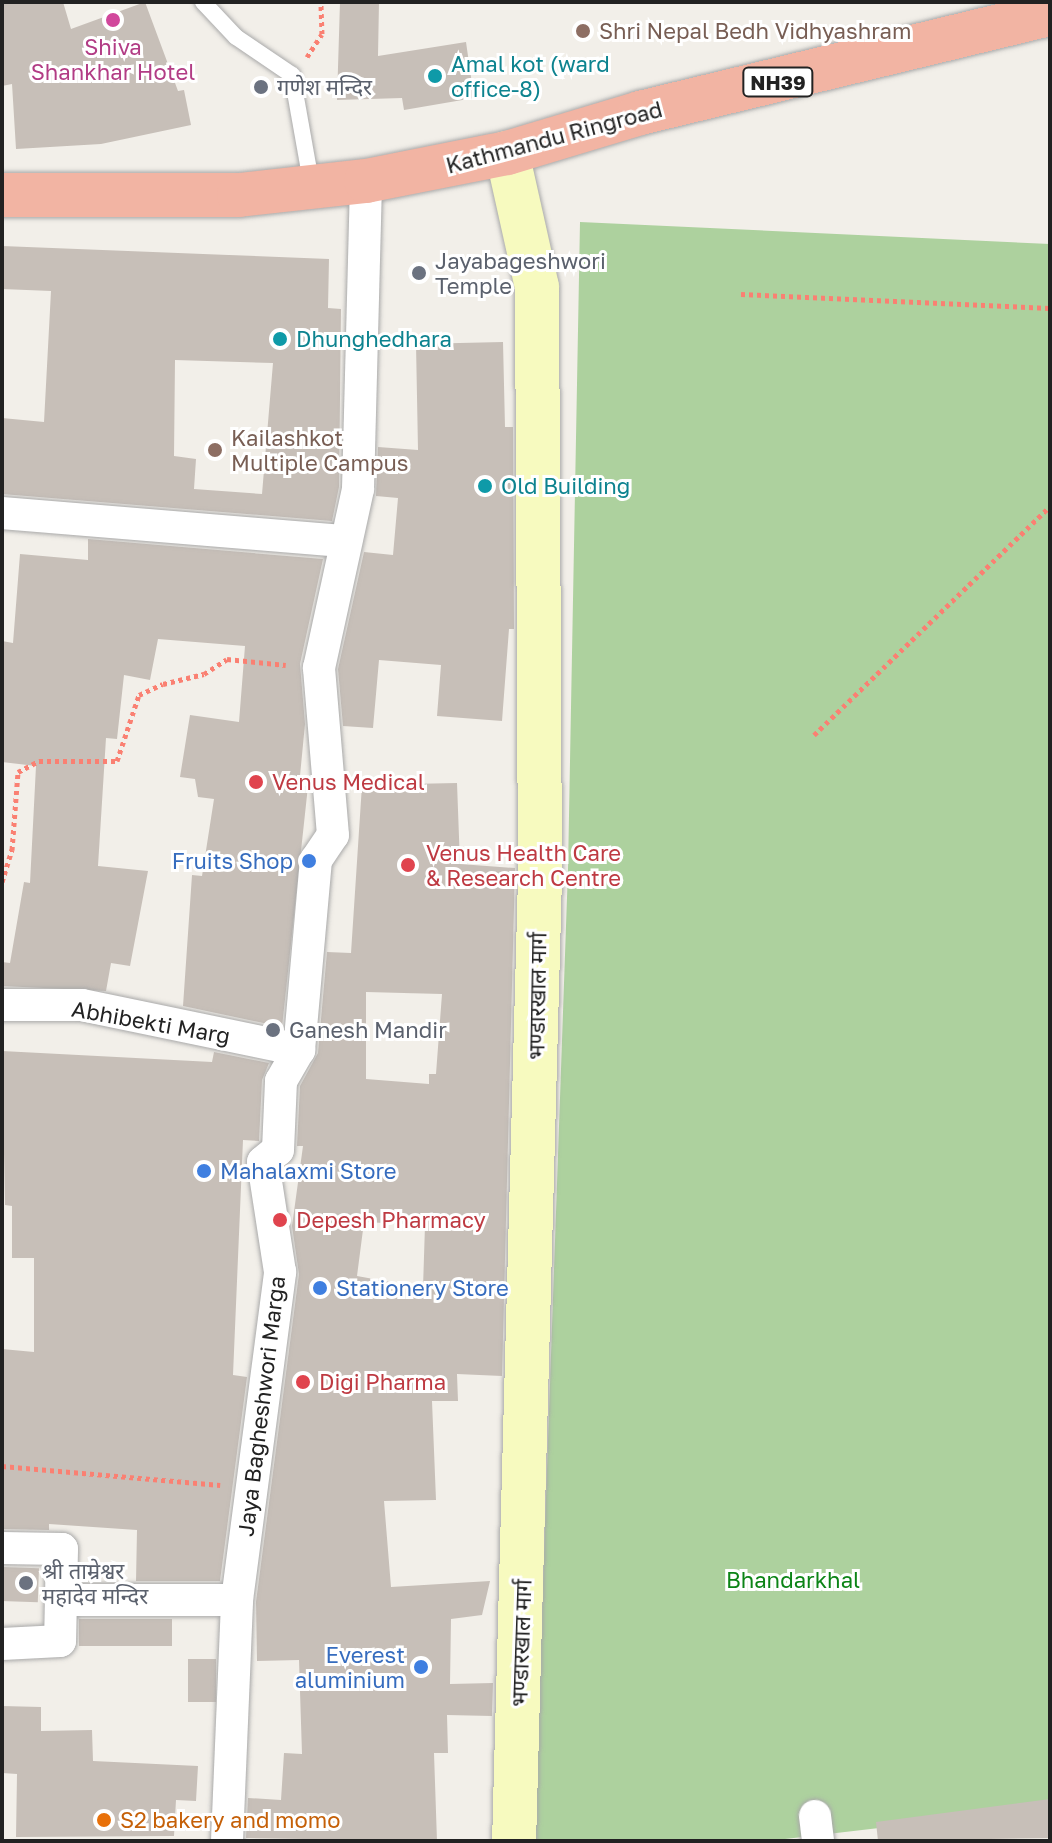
<!DOCTYPE html>
<meta charset="utf-8">
<style>
body{margin:0}
#map{position:relative;width:1052px;height:1843px;overflow:hidden;background:#f2efe9;font-family:"Golos Text","Noto Sans Devanagari",sans-serif}
div>[style]{position:absolute}
.forest>*{inset:0;background:#add19e}
.building>*{inset:0;background:#c7bfb8;transform-origin:0 0}
.path>*{height:5px;margin-top:-2.5px;transform-origin:0;background:repeating-linear-gradient(90deg,#fa8072 0 4px,transparent 0 8px)}
.roads{filter:drop-shadow(0 0 2px #a9a9a9) drop-shadow(0 0 2px #a9a9a9)}
.service>*{height:16px;margin:-8px;padding:0 8px;transform-origin:8px;border-radius:8px;background:#fff}
.minor>*{height:32px;margin:-16px;padding:0 16px;transform-origin:16px;border-radius:16px;background:#fff}
.secondary>*{height:44px;margin:-22px;padding:0 22px;transform-origin:22px;border-radius:22px;background:#f7fabf}
.trunk>*{height:44px;margin:-22px;padding:0 22px;transform-origin:22px;border-radius:22px;background:#f2b4a3}
.dots>*{width:22px;height:22px;translate:-50% -50%;box-sizing:border-box;border:4px solid #fff;border-radius:50%}
span{translate:-50% -50%;white-space:nowrap;text-align:center;line-height:1.15;-webkit-text-stroke:6px #fff;paint-order:stroke}
.shield-label span{padding:2px 6px;background:#fff;border:2px solid;border-radius:6px;-webkit-text-stroke-width:0}
.shield-label{font-size:20px;color:#222;font-weight:700}
.education-label{font-size:22px;color:#785e54}
.left{translate:0 -50%;text-align:left}
.hotel-label{font-size:22px;color:#b23c85}
.culture-label{font-size:22px;color:#0d838f}
.worship-label{font-size:22px;color:#5b616d}
.street-label{font-size:22px;color:#222}
.health-label{font-size:22px;color:#be3a42}
.shop-label{font-size:22px;color:#366cbe}
.right{translate:-100% -50%;text-align:right}
.park-label{font-size:22px;color:#0c8416}
.food-label{font-size:22px;color:#c56008}
.frame{position:absolute;inset:0;border:4px solid #222;pointer-events:none}
</style>
<div id="map">
<div class="forest">
<i style="clip-path:polygon(580px 222px,1050px 244px,1050px 1808px,768px 1841px,534px 1841px,568px 869px)"></i>
</div>
<div class="building">
<i style="clip-path:polygon(2px 2px,63px 2px,71px 29px,145px 2px,178px 91px,184px 90px,191px 125px,101px 144px,16px 149px,12px 84px,2px 86px)"></i>
<i style="clip-path:polygon(340px 2px,379px 2px,378px 56px,466px 42px,474px 98px,404px 110px,402px 98px,337px 100px)"></i>
<i style="clip-path:polygon(evenodd,2px 246px,329px 259px,328px 308px,341px 309px,339px 487px,332px 521px,2px 494px,2px 418px,44px 422px,51px 291px,2px 289px,2px 246px,175px 360px,273px 363px,262px 494px,194px 489px,196px 459px,174px 456px,175px 360px)"></i>
<i style="clip-path:polygon(503px 342px,505px 427px,513px 427px,514px 629px,509px 629px,502px 721px,437px 716px,441px 665px,379px 660px,373px 728px,343px 726px,338px 669px,364px 552px,393px 555px,398px 498px,376px 496px,378px 447px,418px 450px,416px 344px)"></i>
<i style="clip-path:polygon(88px 539px,323px 559px,300px 664px,305px 724px,299px 786px,308px 786px,282px 1027px,183px 1006px,192px 875px,202px 876px,214px 799px,198px 797px,195px 779px,180px 777px,190px 715px,239px 722px,245px 646px,158px 639px,150px 680px,124px 675px,117px 739px,106px 738px,98px 866px,148px 871px,130px 966px,111px 963px,106px 991px,2px 986px,2px 962px,10px 963px,24px 882px,30px 883px,36px 766px,2px 762px,2px 641px,13px 643px,20px 554px,88px 560px)"></i>
<i style="clip-path:polygon(evenodd,457px 783px,460px 864px,515px 868px,502px 1376px,457px 1374px,458px 1401px,432px 1401px,436px 1500px,384px 1501px,391px 1587px,490px 1581px,482px 1615px,451px 1619px,450px 1684px,493px 1683px,492px 1716px,447px 1715px,448px 1753px,434px 1753px,437px 1841px,246px 1838px,248px 1798px,281px 1800px,284px 1753px,302px 1754px,299px 1660px,257px 1661px,256px 1602px,299px 1274px,292px 1226px,303px 1146px,297px 1146px,300px 1086px,318px 1053px,327px 952px,351px 953px,362px 785px,457px 783px,366px 992px,442px 994px,436px 1074px,429px 1074px,429px 1084px,366px 1079px,366px 992px,457px 783px,364px 1222px,425px 1225px,423px 1288px,357px 1276px,364px 1222px)"></i>
<i style="clip-path:polygon(2px 1051px,212px 1062px,214px 1052px,269px 1063px,262px 1080px,259px 1141px,243px 1140px,233px 1375px,247px 1377px,220px 1581px,136px 1581px,137px 1530px,49px 1524px,49px 1530px,2px 1529px,2px 1349px,34px 1352px,34px 1258px,12px 1258px,12px 1206px,5px 1205px)"></i>
<i style="left:2px;top:1567px;width:37px;height:34px;rotate:2deg"></i>
<i style="left:79px;top:1619px;width:93px;height:27px"></i>
<i style="left:188px;top:1659px;width:28px;height:43px"></i>
<i style="clip-path:polygon(2px 1706px,41px 1707px,41px 1731px,92px 1730px,93px 1761px,198px 1766px,196px 1801px,176px 1800px,174px 1836px,16px 1837px,17px 1774px,2px 1773px)"></i>
<i style="clip-path:polygon(1050px 1799px,1050px 1838px,878px 1841px,876px 1822px)"></i>
</div>
<div class="path">
<i style="left:307px;top:57px;width:27px;rotate:-57deg"></i>
<i style="left:322px;top:34px;width:32px;rotate:-92deg"></i>
<i style="left:741px;top:294px;width:309px;rotate:2.6deg"></i>
<i style="left:814px;top:735px;width:329px;rotate:-44.1deg"></i>
<i style="left:2px;top:882px;width:34px;rotate:-73deg"></i>
<i style="left:12px;top:850px;width:78px;rotate:-85.6deg"></i>
<i style="left:18px;top:772px;width:24px;rotate:-28deg"></i>
<i style="left:39px;top:761px;width:78px"></i>
<i style="left:117px;top:761px;width:70px;rotate:-71.6deg"></i>
<i style="left:139px;top:695px;width:26px;rotate:-25deg"></i>
<i style="left:163px;top:684px;width:42px;rotate:-13.7deg"></i>
<i style="left:204px;top:674px;width:27px;rotate:-33deg"></i>
<i style="left:227px;top:659px;width:59px;rotate:5.8deg"></i>
<i style="left:2px;top:1466px;width:219px;rotate:5deg"></i>
</div>
<div class="roads">
<div class="service">
<i style="left:203px;top:2px;width:48px;rotate:46.7deg"></i>
<i style="left:236px;top:37px;width:68px;rotate:34.2deg"></i>
<i style="left:292px;top:75px;width:114px;rotate:79.9deg"></i>
</div>
<div class="minor">
<i style="left:2px;top:513px;width:341px;rotate:4.7deg"></i>
<i style="left:2px;top:1005px;width:80px"></i>
<i style="left:82px;top:1005px;width:222px;rotate:11.7deg"></i>
<i style="left:2px;top:1548px;width:60px;rotate:1deg"></i>
<i style="left:62px;top:1549px;width:92px;rotate:91.2deg"></i>
<i style="left:60px;top:1641px;width:58px;rotate:177deg"></i>
<i style="left:61px;top:1600px;width:176px"></i>
<i style="left:815px;top:1816px;width:25px;rotate:83deg"></i>
<i style="left:227px;top:1841px;width:241px;rotate:-87.6deg"></i>
<i style="left:237px;top:1600px;width:331px;rotate:-82.5deg"></i>
<i style="left:280px;top:1272px;width:111px;rotate:-98.8deg"></i>
<i style="left:263px;top:1162px;width:19px;rotate:-39deg"></i>
<i style="left:278px;top:1150px;width:69px;rotate:-87.5deg"></i>
<i style="left:281px;top:1081px;width:36px;rotate:-60deg"></i>
<i style="left:299px;top:1050px;width:191px;rotate:-84.9deg"></i>
<i style="left:316px;top:860px;width:30px;rotate:-56deg"></i>
<i style="left:333px;top:835px;width:168px;rotate:-94.8deg"></i>
<i style="left:319px;top:668px;width:183px;rotate:-77.7deg"></i>
<i style="left:358px;top:489px;width:308px;rotate:-88.5deg"></i>
</div>
<div class="secondary">
<i style="left:507px;top:153px;width:137px;rotate:77.4deg"></i>
<i style="left:537px;top:287px;width:590px;rotate:89.71deg"></i>
<i style="left:540px;top:877px;width:964px;rotate:91.54deg"></i>
</div>
<div class="trunk">
<i style="left:2px;top:195px;width:237px"></i>
<i style="left:239px;top:195px;width:128px;rotate:-6.3deg"></i>
<i style="left:366px;top:181px;width:144px;rotate:-11.2deg"></i>
<i style="left:507px;top:153px;width:139px;rotate:-16.7deg"></i>
<i style="left:640px;top:113px;width:422px;rotate:-13.6deg"></i>
</div>
</div>
<div class="dots">
<i style="left:113px;top:20px;background:#d1479c"></i>
<i style="left:583px;top:31px;background:#8d6e63"></i>
<i style="left:435px;top:76px;background:#0f9aa8"></i>
<i style="left:261px;top:87px;background:#6b7280"></i>
<i style="left:419px;top:273px;background:#6b7280"></i>
<i style="left:280px;top:339px;background:#0f9aa8"></i>
<i style="left:215px;top:450px;background:#8d6e63"></i>
<i style="left:485px;top:486px;background:#0f9aa8"></i>
<i style="left:256px;top:782px;background:#e0444e"></i>
<i style="left:309px;top:861px;background:#3f7fe0"></i>
<i style="left:408px;top:865px;background:#e0444e"></i>
<i style="left:273px;top:1030px;background:#6b7280"></i>
<i style="left:204px;top:1171px;background:#3f7fe0"></i>
<i style="left:280px;top:1220px;background:#e0444e"></i>
<i style="left:320px;top:1288px;background:#3f7fe0"></i>
<i style="left:303px;top:1382px;background:#e0444e"></i>
<i style="left:26px;top:1583px;background:#6b7280"></i>
<i style="left:421px;top:1667px;background:#3f7fe0"></i>
<i style="left:104px;top:1820px;background:#e8710a"></i>
</div>
<div class="shield-label">
<span style="left:778px;top:82px">NH39</span>
</div>
<div class="education-label">
<span class="left" style="left:599px;top:31px">Shri Nepal Bedh Vidhyashram</span>
<span class="left" style="left:231px;top:450px">Kailashkot<br>Multiple Campus</span>
</div>
<div class="hotel-label">
<span style="left:113px;top:59px">Shiva<br>Shankhar Hotel</span>
</div>
<div class="culture-label">
<span class="left" style="left:451px;top:76px">Amal kot (ward<br>office-8)</span>
<span class="left" style="left:296px;top:339px">Dhunghedhara</span>
<span class="left" style="left:501px;top:486px">Old Building</span>
</div>
<div class="worship-label">
<span class="left" style="left:277px;top:87px">गणेश मन्दिर</span>
<span class="left" style="left:435px;top:273px">Jayabageshwori<br>Temple</span>
<span class="left" style="left:289px;top:1030px">Ganesh Mandir</span>
<span class="left" style="left:42px;top:1583px">श्री ताम्रेश्वर<br>महादेव मन्दिर</span>
</div>
<div class="street-label">
<span style="left:554px;top:137px;rotate:-15deg">Kathmandu Ringroad</span>
<span style="left:537px;top:996px;rotate:-89deg">भण्डारखाल मार्ग</span>
<span style="left:151px;top:1022px;rotate:10deg">Abhibekti Marg</span>
<span style="left:261px;top:1406px;rotate:-83deg">Jaya Bagheshwori Marga</span>
<span style="left:521px;top:1643px;rotate:-88deg">भण्डारखाल मार्ग</span>
</div>
<div class="health-label">
<span class="left" style="left:272px;top:782px">Venus Medical</span>
<span class="left" style="left:426px;top:865px">Venus Health Care<br>&amp; Research Centre</span>
<span class="left" style="left:296px;top:1220px">Depesh Pharmacy</span>
<span class="left" style="left:319px;top:1382px">Digi Pharma</span>
</div>
<div class="shop-label">
<span class="right" style="left:293px;top:861px">Fruits Shop</span>
<span class="left" style="left:220px;top:1171px">Mahalaxmi Store</span>
<span class="left" style="left:336px;top:1288px">Stationery Store</span>
<span class="right" style="left:405px;top:1667px">Everest<br>aluminium</span>
</div>
<div class="park-label">
<span style="left:793px;top:1580px">Bhandarkhal</span>
</div>
<div class="food-label">
<span class="left" style="left:120px;top:1820px">S2 bakery and momo</span>
</div>
<div class="frame"></div>
</div>
